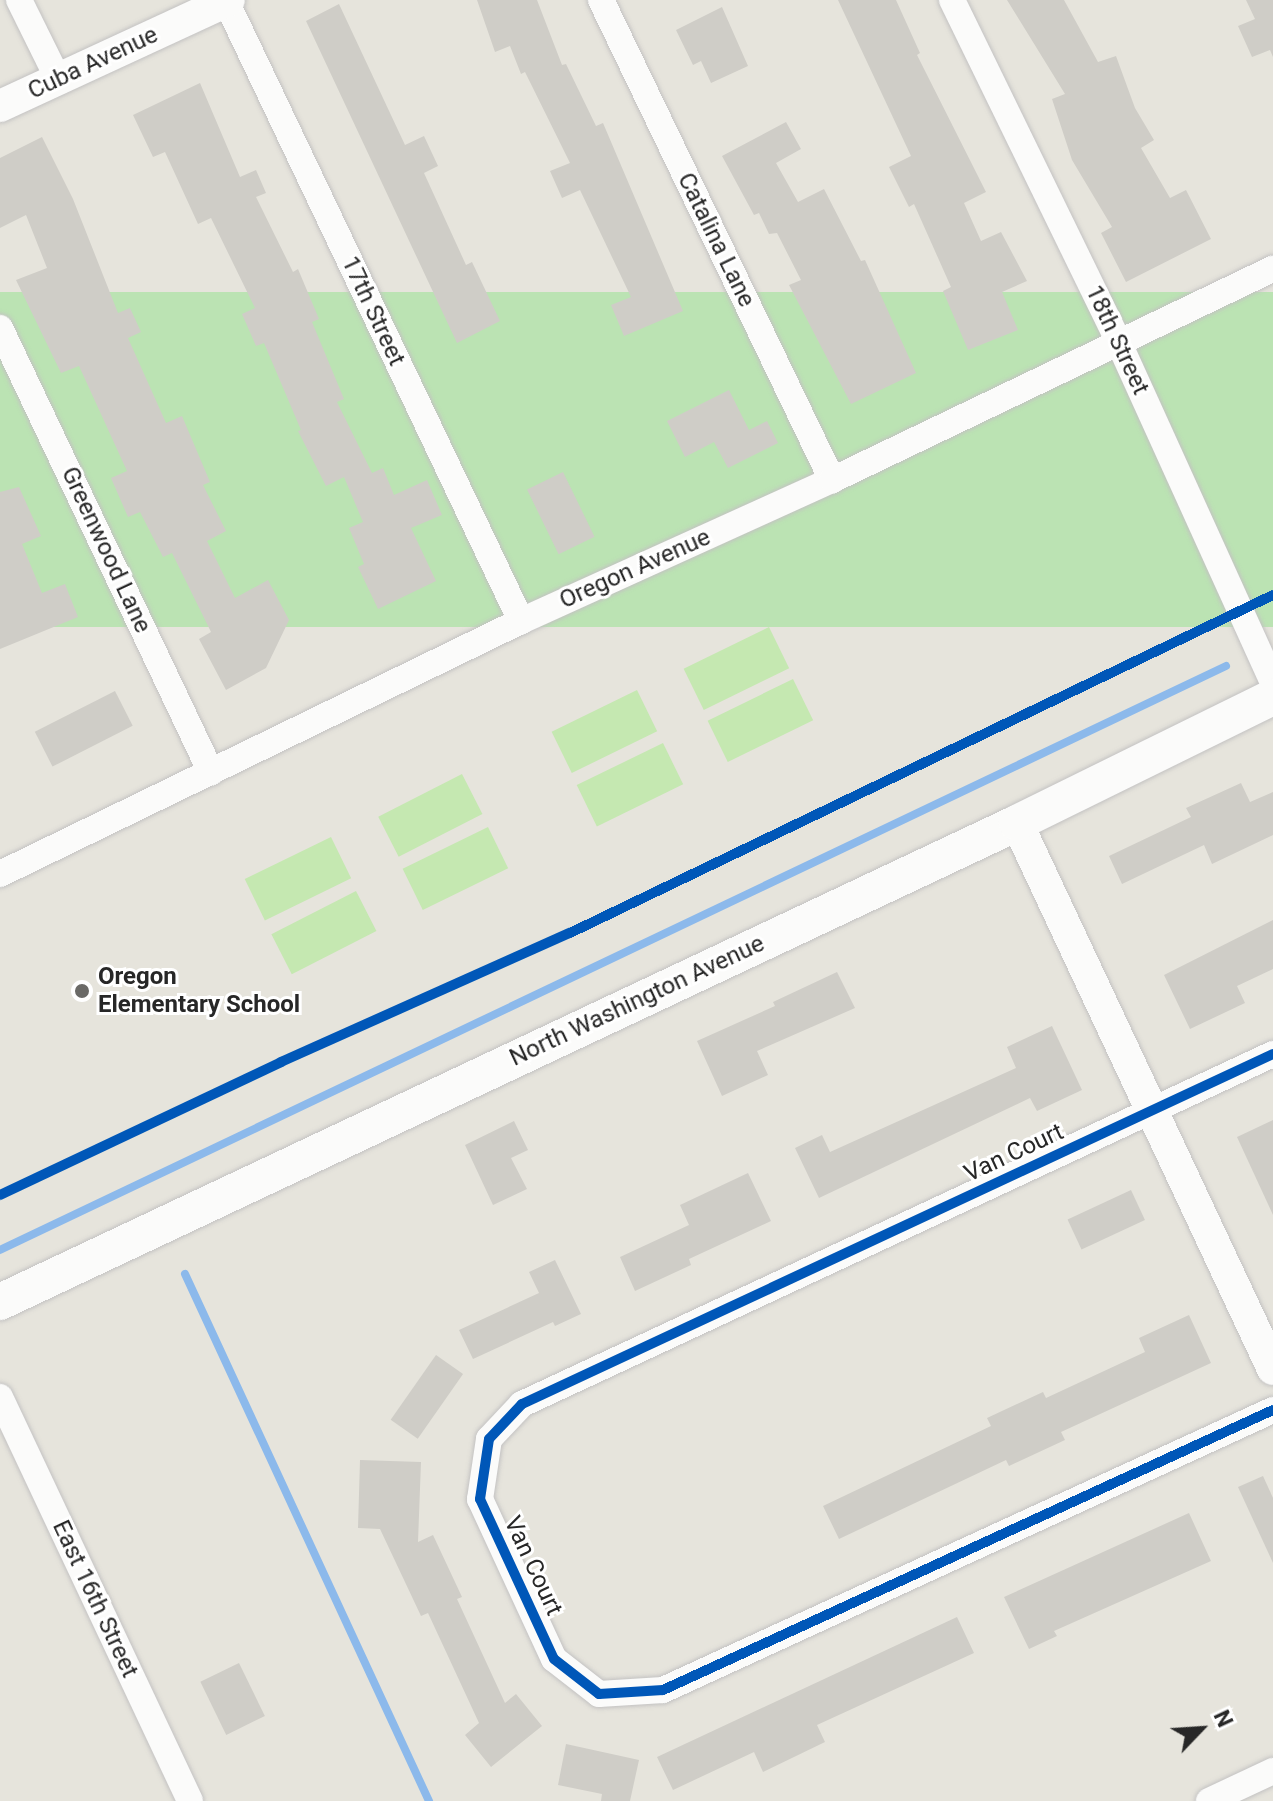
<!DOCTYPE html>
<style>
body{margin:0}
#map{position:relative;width:1273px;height:1801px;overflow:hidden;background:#e6e4dc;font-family:Roboto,sans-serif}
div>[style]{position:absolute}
.green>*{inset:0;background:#bbe3b3;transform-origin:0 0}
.pitch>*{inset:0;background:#c5e8b1;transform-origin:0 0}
.stream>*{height:8px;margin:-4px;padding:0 4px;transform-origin:4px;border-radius:4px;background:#8cb9eb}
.building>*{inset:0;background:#cfcdc7;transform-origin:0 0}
.roads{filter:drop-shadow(0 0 2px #c3c2c2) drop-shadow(0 0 2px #c3c2c2)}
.minor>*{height:26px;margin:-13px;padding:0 13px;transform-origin:13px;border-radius:13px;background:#fbfbfa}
.tertiary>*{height:32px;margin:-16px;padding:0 16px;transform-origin:16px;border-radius:16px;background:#fbfbfa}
.secondary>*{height:36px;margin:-18px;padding:0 18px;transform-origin:18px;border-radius:18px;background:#fbfbfa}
.cycleway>*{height:10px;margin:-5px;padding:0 5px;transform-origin:5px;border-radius:5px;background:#0057b8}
.dots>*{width:22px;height:22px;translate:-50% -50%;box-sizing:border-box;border:4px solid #fff;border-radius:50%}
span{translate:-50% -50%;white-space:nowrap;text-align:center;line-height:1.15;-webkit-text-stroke:6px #fff;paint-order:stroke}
.street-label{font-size:24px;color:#272727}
.poi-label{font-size:24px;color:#272727;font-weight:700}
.left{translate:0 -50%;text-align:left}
.north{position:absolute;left:1161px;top:1689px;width:80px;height:80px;-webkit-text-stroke:6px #fff;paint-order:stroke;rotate:65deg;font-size:22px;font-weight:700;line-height:32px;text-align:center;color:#272727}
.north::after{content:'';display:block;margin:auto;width:28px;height:36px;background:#272727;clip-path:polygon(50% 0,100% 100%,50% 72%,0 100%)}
</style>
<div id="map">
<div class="green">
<i style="left:1273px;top:292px;width:335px;height:1303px;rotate:90deg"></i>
</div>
<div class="pitch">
<i style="left:769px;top:627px;width:46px;height:95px;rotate:64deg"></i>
<i style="left:793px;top:679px;width:46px;height:95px;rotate:64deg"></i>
<i style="left:637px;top:690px;width:46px;height:95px;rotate:64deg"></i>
<i style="left:663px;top:743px;width:46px;height:96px;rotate:64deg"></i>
<i style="left:462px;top:774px;width:45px;height:94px;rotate:63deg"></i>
<i style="left:488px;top:827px;width:46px;height:95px;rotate:64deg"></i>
<i style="left:331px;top:837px;width:46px;height:96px;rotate:64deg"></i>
<i style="left:356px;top:891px;width:45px;height:95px;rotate:63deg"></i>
</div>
<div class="stream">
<i style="left:0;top:1250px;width:1358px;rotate:-25.47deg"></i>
<i style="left:185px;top:1274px;width:581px;rotate:65.16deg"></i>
</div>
<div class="building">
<i style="clip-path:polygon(477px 0,537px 0,562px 65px,566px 64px,596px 126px,603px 123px,683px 311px,624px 336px,611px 305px,631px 297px,580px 190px,562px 198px,550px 171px,570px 163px,525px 72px,521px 74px,510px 46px,495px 52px)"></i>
<i style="clip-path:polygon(838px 0,896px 0,920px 53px,917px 55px,986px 192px,964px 203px,981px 241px,1001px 232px,1027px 281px,1002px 292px,1018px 330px,968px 350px,943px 291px,951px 287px,914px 204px,909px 207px,889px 167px,911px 156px)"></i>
<i style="clip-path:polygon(1007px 0,1064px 0,1098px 62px,1116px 56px,1135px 108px,1154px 140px,1141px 148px,1170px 198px,1186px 190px,1211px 239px,1126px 282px,1101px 233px,1112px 227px,1072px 160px,1052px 99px,1065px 94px)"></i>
<i style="clip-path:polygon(1246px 0,1273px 0,1273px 57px,1270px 50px,1252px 57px,1238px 26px,1255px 19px)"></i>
<i style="clip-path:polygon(339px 4px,405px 145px,424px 136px,438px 166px,424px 173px,466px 265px,472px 262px,500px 321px,457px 343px,306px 21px)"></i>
<i style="clip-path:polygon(722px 7px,748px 66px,711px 83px,701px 61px,693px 65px,676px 30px)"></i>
<i style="clip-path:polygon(200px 83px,240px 177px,256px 170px,266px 193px,256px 197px,293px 272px,298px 269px,319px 319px,312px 322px,344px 399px,337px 402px,372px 473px,383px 468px,394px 495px,427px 480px,442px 515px,411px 528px,436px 581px,378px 609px,358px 567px,364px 564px,349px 528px,363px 522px,344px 477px,326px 486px,298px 431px,301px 430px,264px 343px,256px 346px,242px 314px,255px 308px,211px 218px,198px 224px,165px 152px,153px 157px,133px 115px)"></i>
<i style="clip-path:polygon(786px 122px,801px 149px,776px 163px,798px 202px,824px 189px,861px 261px,865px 260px,916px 373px,851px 404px,789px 285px,801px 280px,777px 233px,769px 234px,759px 213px,754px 215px,722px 156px)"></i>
<i style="clip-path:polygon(42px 137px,73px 199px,118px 313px,130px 308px,141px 332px,128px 338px,166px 423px,182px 416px,210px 482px,203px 485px,226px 531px,207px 541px,235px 598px,268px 580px,289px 620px,266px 668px,226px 690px,199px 639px,211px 632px,172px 553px,163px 557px,140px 512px,128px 517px,111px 478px,127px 471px,79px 366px,61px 373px,16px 280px,47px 268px,26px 215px,0 228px,0 158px)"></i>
<i style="clip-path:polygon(729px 390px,749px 430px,767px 421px,778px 443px,728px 468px,714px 442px,685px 457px,667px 421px)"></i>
<i style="left:563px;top:472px;width:72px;height:40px;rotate:64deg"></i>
<i style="clip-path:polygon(19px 487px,41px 536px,22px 544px,42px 593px,65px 584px,78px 617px,0 649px,0 492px)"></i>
<i style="left:115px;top:691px;width:39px;height:90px;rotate:63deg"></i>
<i style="clip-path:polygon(1241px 783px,1250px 802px,1273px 792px,1273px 835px,1212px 864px,1204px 845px,1122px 884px,1109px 856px,1191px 817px,1186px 808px)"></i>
<i style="clip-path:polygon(1273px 920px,1273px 969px,1237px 986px,1245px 1003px,1190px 1029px,1164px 975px)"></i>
<i style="clip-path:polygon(837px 972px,855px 1008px,757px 1051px,768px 1075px,722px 1096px,697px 1041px,775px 1006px,773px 1002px)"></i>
<i style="clip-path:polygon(1052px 1026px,1082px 1090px,1037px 1111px,1030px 1098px,819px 1198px,795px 1148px,822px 1135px,830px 1152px,1016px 1068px,1007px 1047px)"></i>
<i style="clip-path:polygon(1273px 1120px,1273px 1215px,1237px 1137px)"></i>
<i style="clip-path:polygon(514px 1121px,528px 1150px,511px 1158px,527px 1189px,493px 1205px,465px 1145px)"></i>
<i style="clip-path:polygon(748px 1173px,771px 1221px,689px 1259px,691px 1265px,635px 1291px,620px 1257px,689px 1225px,680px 1205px)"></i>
<i style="left:1131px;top:1190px;width:33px;height:70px;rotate:65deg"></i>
<i style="clip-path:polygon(555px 1260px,581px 1314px,555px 1326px,553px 1322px,473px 1359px,459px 1330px,539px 1293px,529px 1272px)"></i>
<i style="clip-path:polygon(1189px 1315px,1211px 1363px,1061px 1432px,1065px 1440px,1009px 1466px,1006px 1460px,839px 1539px,823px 1506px,991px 1426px,987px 1418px,1043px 1392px,1046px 1398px,1145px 1352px,1139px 1338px)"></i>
<i style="left:436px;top:1355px;width:33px;height:79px;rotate:35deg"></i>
<i style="clip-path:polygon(360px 1460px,421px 1462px,418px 1542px,433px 1535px,462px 1597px,457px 1599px,505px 1703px,516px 1694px,542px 1726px,491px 1767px,465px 1735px,479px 1723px,428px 1613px,421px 1616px,380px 1529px,358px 1528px)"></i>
<i style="clip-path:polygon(1263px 1476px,1273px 1498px,1273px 1563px,1238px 1487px)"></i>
<i style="clip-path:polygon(1189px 1513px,1211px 1561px,1054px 1631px,1057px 1636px,1029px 1649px,1004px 1597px)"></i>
<i style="clip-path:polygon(957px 1617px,974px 1653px,817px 1725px,825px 1742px,763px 1772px,754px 1752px,673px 1790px,657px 1757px)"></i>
<i style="left:239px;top:1663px;width:59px;height:43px;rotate:64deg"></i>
<i style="clip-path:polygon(566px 1744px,639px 1760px,630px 1801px,601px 1801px,602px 1794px,558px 1785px)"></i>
</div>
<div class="roads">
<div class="minor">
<i style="left:19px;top:0;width:88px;rotate:63.7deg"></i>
<i style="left:601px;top:0;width:533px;rotate:64.3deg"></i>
<i style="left:952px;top:0;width:381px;rotate:64deg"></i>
<i style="left:1119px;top:343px;width:373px;rotate:65.6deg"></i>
<i style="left:226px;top:1px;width:687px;rotate:64.55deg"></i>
<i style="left:0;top:328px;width:492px;rotate:64.6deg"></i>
<i style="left:0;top:874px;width:579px;rotate:-25.9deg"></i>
<i style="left:521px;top:621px;width:341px;rotate:-24.4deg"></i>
<i style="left:832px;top:480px;width:489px;rotate:-25.6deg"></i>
<i style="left:1273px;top:1054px;width:829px;rotate:155.01deg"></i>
<i style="left:522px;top:1404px;width:48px;rotate:133.3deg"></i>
<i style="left:489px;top:1439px;width:61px;rotate:98.5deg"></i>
<i style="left:480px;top:1499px;width:176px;rotate:65.2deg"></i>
<i style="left:554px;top:1659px;width:57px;rotate:37.9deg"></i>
<i style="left:599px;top:1694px;width:64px;rotate:-3.6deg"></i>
<i style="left:663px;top:1690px;width:671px;rotate:-24.66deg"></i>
<i style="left:0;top:1397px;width:446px;rotate:64.8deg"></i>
<i style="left:1209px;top:1801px;width:71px;rotate:-25.1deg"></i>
</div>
<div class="tertiary">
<i style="left:0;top:106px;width:252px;rotate:-24.8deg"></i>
<i style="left:1017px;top:823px;width:603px;rotate:64.88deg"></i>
</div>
<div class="secondary">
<i style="left:0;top:1302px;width:1124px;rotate:-25.22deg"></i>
<i style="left:1017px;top:823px;width:285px;rotate:-26.2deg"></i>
</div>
</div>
<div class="cycleway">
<i style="left:1273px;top:1054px;width:829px;rotate:155.01deg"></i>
<i style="left:522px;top:1404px;width:48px;rotate:133.3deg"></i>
<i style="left:489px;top:1439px;width:61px;rotate:98.5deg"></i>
<i style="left:480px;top:1499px;width:176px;rotate:65.2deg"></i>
<i style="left:554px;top:1659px;width:57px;rotate:37.9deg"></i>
<i style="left:599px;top:1694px;width:64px;rotate:-3.6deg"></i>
<i style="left:663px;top:1690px;width:671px;rotate:-24.66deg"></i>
<i style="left:0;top:1195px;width:311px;rotate:-25.3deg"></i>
<i style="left:281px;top:1062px;width:316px;rotate:-24.1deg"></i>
<i style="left:570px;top:933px;width:780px;rotate:-25.68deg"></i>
</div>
<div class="dots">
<i style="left:82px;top:991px;background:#6a6966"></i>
</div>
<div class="street-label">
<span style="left:93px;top:63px;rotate:-25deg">Cuba Avenue</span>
<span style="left:716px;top:240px;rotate:64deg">Catalina Lane</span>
<span style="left:373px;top:311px;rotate:65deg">17th Street</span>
<span style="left:1117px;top:340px;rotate:65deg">18th Street</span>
<span style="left:106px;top:550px;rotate:65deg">Greenwood Lane</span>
<span style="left:635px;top:569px;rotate:-24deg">Oregon Avenue</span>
<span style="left:637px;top:1001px;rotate:-25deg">North Washington Avenue</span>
<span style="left:1014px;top:1153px;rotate:-25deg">Van Court</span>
<span style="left:533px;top:1566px;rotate:65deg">Van Court</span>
<span style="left:95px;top:1599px;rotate:65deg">East 16th Street</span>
</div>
<div class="poi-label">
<span class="left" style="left:98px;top:991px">Oregon<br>Elementary School</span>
</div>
<div class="north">N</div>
</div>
